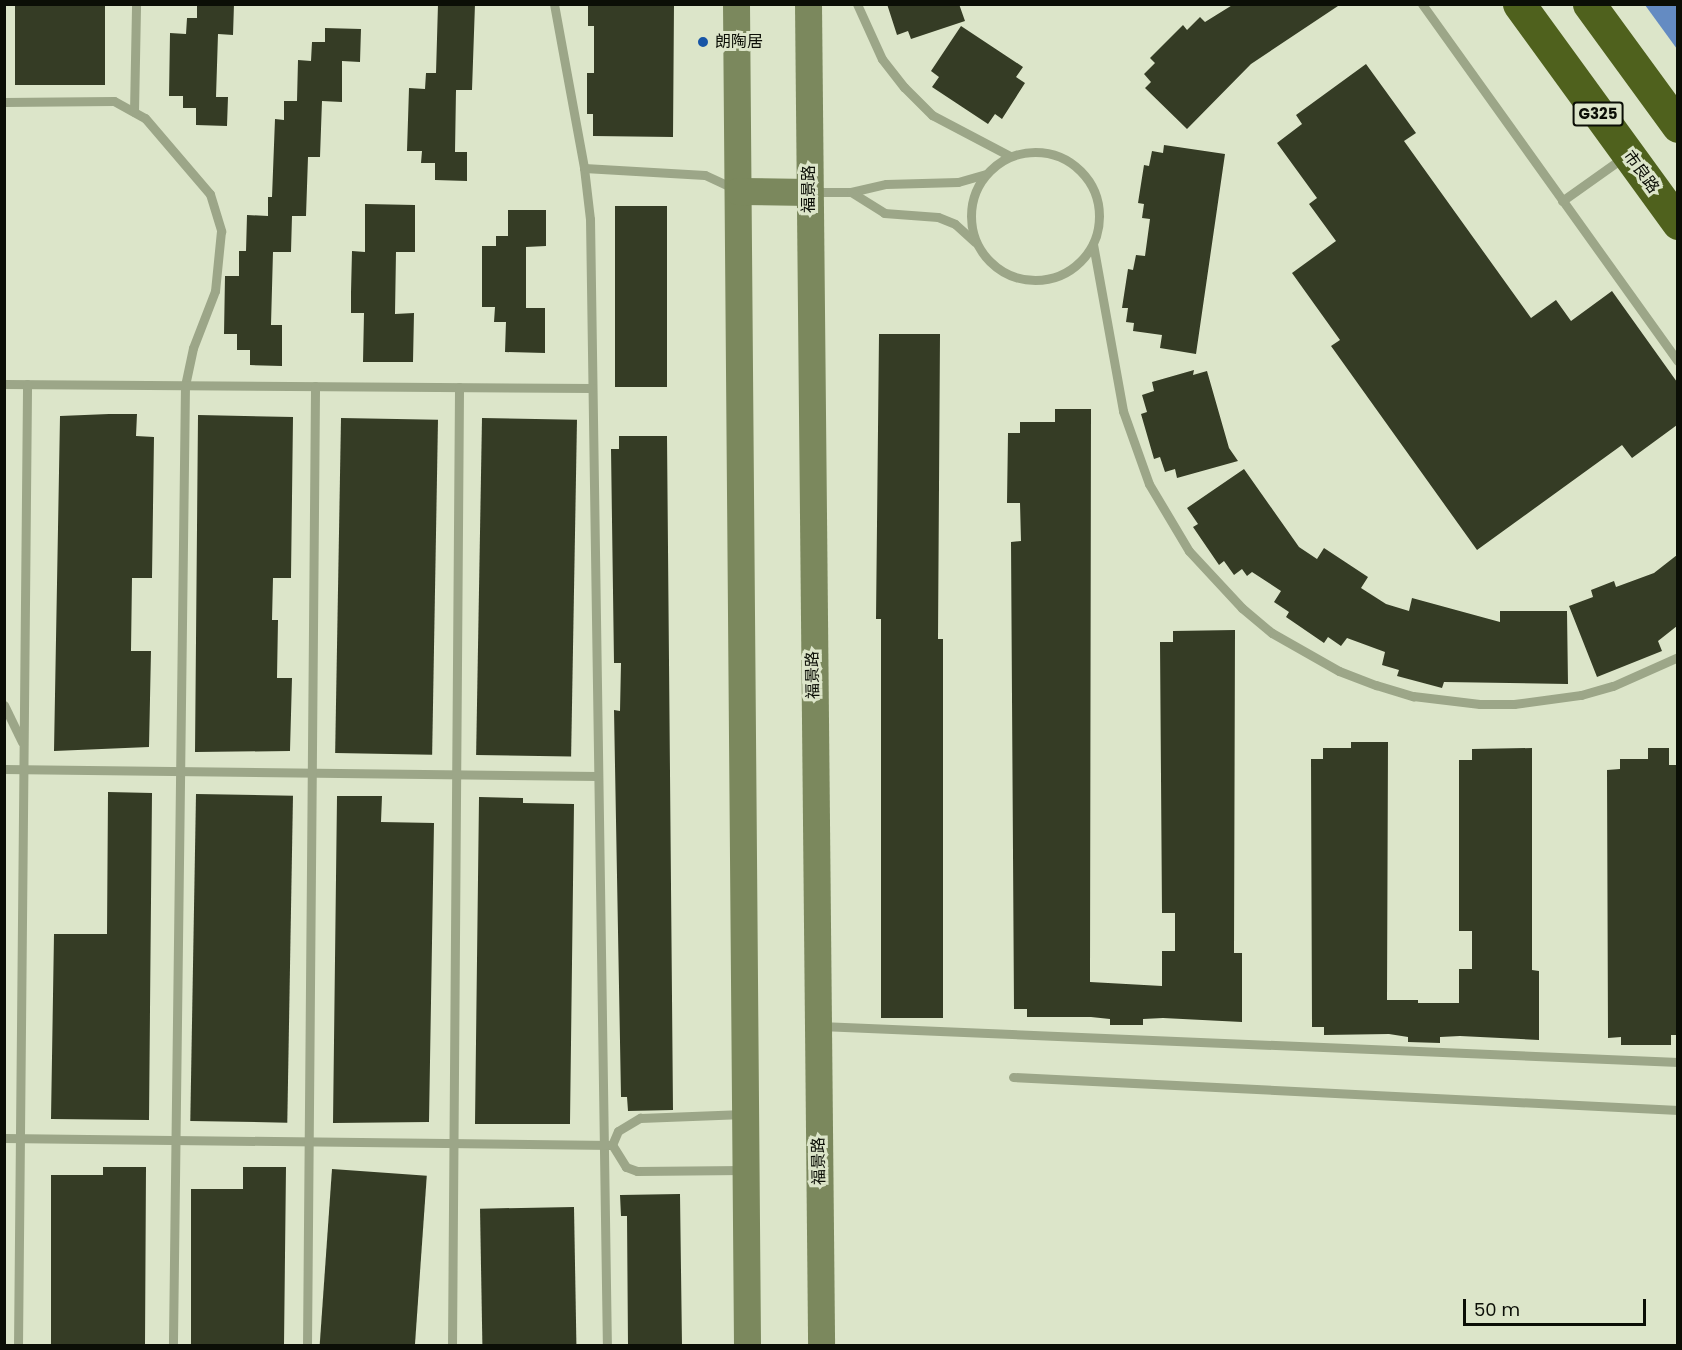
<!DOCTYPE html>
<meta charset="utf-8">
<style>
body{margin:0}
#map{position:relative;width:1682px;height:1350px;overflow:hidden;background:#dce5c9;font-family:Poppins,"Noto Sans SC",sans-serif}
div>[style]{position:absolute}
.water>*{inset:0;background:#648bc2}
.building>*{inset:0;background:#353c25;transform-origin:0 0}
.lane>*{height:9px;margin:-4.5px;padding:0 4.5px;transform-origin:4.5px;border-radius:4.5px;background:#9ca688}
.lane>.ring{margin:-4.5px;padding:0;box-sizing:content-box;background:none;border:9px solid #9ca688;border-radius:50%}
.secondary>*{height:27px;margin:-13.5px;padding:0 13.5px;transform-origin:13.5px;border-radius:13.5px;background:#7b885d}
.highway>*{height:33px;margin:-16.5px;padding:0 16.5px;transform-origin:16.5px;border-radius:16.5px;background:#4f611d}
.dots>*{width:16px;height:16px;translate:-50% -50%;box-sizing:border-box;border:3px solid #dce5c9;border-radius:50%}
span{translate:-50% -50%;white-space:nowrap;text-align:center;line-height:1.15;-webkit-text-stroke:6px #dce5c9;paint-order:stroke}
.shield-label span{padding:2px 4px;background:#dce5c9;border:2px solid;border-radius:4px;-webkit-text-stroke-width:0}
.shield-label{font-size:15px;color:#0b0e06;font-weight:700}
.poi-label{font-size:16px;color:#0b0e06}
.left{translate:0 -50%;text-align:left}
.street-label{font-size:16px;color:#0b0e06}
.frame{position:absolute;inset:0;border:6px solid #0b0e06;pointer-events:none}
.scale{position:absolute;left:1463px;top:1299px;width:183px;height:27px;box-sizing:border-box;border:3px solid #0b0e06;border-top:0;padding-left:8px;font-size:18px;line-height:21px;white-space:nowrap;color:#0b0e06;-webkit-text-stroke:4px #dce5c9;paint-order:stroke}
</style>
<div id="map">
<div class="water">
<i style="clip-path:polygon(1645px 5px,1677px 5px,1677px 49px)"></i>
</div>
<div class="building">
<i style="left:15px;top:4px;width:90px;height:81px"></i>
<i style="clip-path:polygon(197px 4px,234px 4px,233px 35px,218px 34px,216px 97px,228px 97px,227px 126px,196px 125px,196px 108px,183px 108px,183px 96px,169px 96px,170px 33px,186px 34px,187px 18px,197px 18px)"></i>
<i style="clip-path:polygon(438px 4px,475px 4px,472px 90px,456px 90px,455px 152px,467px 152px,467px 181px,435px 180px,435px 163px,421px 163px,422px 151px,407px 151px,409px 88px,425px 89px,426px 73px,436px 73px)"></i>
<i style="clip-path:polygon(588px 4px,674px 4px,673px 137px,593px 136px,593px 114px,587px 114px,587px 73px,594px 73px,594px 26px,588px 26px)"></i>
<i style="clip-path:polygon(887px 4px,959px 4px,965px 21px,911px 39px,908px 31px,897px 35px)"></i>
<i style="clip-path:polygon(1234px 4px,1341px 4px,1251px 64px,1187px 129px,1145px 88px,1151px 82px,1144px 74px,1155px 63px,1150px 58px,1183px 25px,1187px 30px,1200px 17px,1205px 22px)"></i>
<i style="clip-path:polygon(961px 26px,1023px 67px,1016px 77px,1025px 83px,1002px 119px,995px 114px,988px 124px,932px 87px,939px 77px,931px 71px)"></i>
<i style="clip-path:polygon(325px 28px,361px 29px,360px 62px,342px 61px,342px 102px,322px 101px,320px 157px,308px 157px,306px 216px,292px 216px,291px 252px,273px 252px,271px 325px,282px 325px,282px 366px,250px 365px,250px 350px,237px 350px,237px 334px,224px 334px,225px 276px,239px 276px,239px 251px,246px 251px,247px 215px,268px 216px,268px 197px,272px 197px,275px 119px,284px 120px,284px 101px,297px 101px,298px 60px,311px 61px,312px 42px,325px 42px)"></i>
<i style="clip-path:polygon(1366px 64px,1416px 133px,1404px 141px,1531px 318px,1556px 300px,1571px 321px,1612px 291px,1677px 382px,1677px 425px,1632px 458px,1622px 445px,1477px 550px,1331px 346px,1340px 340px,1292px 273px,1336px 241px,1309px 204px,1317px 198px,1277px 143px,1302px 124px,1296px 115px)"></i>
<i style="clip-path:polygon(1164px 145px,1225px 154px,1196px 354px,1160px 348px,1162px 335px,1133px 331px,1134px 323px,1126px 322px,1128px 308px,1122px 308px,1128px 269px,1133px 270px,1136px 255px,1145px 256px,1150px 219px,1142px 218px,1144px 204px,1138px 203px,1144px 165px,1149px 166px,1152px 151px,1163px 153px)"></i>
<i style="clip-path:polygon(365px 204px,415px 205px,415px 252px,396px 252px,395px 314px,414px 313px,413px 362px,363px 362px,364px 313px,351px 313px,351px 293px,352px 251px,365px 252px)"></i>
<i style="left:667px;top:206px;width:181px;height:52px;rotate:90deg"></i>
<i style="clip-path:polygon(508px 210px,546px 210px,546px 246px,526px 247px,526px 308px,545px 308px,545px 353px,505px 352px,506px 322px,494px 322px,495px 307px,482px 307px,482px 246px,496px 246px,496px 236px,508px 236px)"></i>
<i style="clip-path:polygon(879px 334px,940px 334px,938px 639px,943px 639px,943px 1018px,881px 1018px,881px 619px,876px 619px)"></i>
<i style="clip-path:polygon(1194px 370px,1193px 375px,1207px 371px,1229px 448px,1238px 461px,1177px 478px,1175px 469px,1165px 472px,1160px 457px,1154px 459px,1141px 414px,1147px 412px,1142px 395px,1154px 391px,1152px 382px)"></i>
<i style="clip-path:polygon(1055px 409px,1091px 409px,1090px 982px,1162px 986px,1162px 951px,1175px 951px,1175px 913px,1162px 913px,1160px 642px,1173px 642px,1173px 631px,1235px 630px,1234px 953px,1242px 953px,1242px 1022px,1163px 1018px,1143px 1019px,1143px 1025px,1110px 1025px,1110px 1019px,1091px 1017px,1027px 1017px,1027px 1009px,1014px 1009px,1011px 542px,1021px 541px,1020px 503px,1007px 503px,1008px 433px,1020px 433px,1020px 422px,1055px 422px)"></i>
<i style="clip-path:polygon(109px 414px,137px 414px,136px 436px,154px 437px,152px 578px,132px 578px,131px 651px,151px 651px,149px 747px,54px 751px,60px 416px)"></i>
<i style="clip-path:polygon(198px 415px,293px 417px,291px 578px,273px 578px,272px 620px,278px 620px,277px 678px,292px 678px,290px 751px,195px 752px)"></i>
<i style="left:341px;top:418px;width:97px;height:335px;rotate:1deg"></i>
<i style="left:482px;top:418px;width:95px;height:337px;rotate:1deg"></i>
<i style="clip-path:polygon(619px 436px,667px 436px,673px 1110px,628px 1111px,627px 1097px,621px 1097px,614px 710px,620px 711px,621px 663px,614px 663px,611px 449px,619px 449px)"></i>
<i style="clip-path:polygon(1244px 469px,1299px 547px,1317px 559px,1324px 548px,1368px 577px,1361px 588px,1386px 604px,1409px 611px,1412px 598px,1500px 622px,1500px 611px,1567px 611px,1568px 684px,1444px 682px,1442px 688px,1397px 676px,1399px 670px,1382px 665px,1385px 652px,1347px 638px,1341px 646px,1328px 637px,1324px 643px,1286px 617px,1289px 612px,1274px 602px,1281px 591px,1252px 572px,1247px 576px,1242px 569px,1234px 575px,1224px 561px,1219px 565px,1193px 527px,1198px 524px,1187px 508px)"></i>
<i style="clip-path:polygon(1677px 555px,1677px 626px,1658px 641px,1662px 651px,1597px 677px,1569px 606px,1593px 597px,1591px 590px,1614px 581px,1616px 587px,1654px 573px)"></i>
<i style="clip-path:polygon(1351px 742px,1388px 742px,1387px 1000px,1418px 1000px,1418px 1003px,1459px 1003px,1459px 969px,1472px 969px,1472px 931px,1459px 931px,1459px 760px,1472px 760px,1472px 749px,1532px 748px,1532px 970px,1539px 971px,1539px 1040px,1460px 1036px,1440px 1037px,1440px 1043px,1408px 1042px,1408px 1037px,1389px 1034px,1324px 1035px,1324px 1027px,1312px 1027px,1311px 759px,1323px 759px,1323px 748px,1351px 748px)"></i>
<i style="clip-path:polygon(1648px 748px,1669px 748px,1669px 765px,1677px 765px,1677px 1035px,1671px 1035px,1671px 1045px,1621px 1045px,1621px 1037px,1608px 1038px,1607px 770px,1620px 769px,1620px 759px,1648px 759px)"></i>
<i style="clip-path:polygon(108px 792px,152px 793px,149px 1120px,51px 1119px,54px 934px,107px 934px)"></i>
<i style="left:196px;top:794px;width:97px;height:327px;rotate:1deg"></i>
<i style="clip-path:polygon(337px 796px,382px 796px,381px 822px,434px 823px,429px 1122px,333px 1123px)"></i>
<i style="clip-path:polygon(479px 797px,523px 798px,523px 803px,574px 804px,570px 1124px,475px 1124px)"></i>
<i style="clip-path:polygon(103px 1167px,146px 1167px,145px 1346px,51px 1346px,51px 1175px,103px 1175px)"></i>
<i style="clip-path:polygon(243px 1167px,286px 1167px,284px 1346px,191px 1346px,191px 1189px,243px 1189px)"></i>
<i style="left:332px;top:1169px;width:95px;height:177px;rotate:4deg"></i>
<i style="clip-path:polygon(680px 1194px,682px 1346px,628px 1346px,627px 1216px,621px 1216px,620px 1195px)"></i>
<i style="left:574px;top:1207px;width:139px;height:94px;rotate:89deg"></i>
</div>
<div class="lane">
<i style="left:554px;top:4px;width:167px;rotate:79.6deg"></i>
<i style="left:584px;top:168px;width:51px;rotate:83.3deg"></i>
<i style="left:590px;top:219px;width:1127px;rotate:89.14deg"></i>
<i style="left:857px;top:4px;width:60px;rotate:65.6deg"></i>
<i style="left:882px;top:59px;width:36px;rotate:52deg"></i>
<i style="left:904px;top:87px;width:40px;rotate:45deg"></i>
<i style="left:932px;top:115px;width:88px;rotate:27.7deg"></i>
<i style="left:1422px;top:4px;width:439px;rotate:54.4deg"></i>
<i style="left:4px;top:102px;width:110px;rotate:-0.5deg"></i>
<i style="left:114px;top:101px;width:35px;rotate:29deg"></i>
<i style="left:145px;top:118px;width:100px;rotate:49.5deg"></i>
<i style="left:210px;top:194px;width:39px;rotate:73deg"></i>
<i style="left:221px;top:231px;width:60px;rotate:95.7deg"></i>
<i style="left:215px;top:291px;width:61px;rotate:111.1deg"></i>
<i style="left:193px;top:348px;width:38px;rotate:102deg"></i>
<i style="left:185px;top:385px;width:961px;rotate:90.72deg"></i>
<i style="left:134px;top:112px;width:108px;rotate:-88.9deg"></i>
<i class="ring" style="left:971px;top:152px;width:119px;height:119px"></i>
<i style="left:584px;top:168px;width:121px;rotate:3.3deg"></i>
<i style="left:705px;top:175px;width:33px;rotate:25deg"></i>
<i style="left:813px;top:192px;width:38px"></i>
<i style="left:851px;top:192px;width:36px;rotate:-13deg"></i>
<i style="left:886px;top:184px;width:72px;rotate:-1.6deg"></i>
<i style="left:958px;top:182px;width:29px;rotate:-16deg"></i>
<i style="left:851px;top:192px;width:39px;rotate:32deg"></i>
<i style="left:884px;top:213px;width:54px;rotate:4.2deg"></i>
<i style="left:938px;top:217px;width:18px;rotate:22deg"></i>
<i style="left:955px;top:224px;width:27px;rotate:42deg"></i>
<i style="left:1562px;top:201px;width:76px;rotate:-35.4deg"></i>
<i style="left:1093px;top:244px;width:170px;rotate:79.8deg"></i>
<i style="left:1123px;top:411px;width:77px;rotate:70.4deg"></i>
<i style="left:1149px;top:484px;width:78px;rotate:59.2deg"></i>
<i style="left:1189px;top:551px;width:78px;rotate:47.1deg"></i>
<i style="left:1242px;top:608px;width:39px;rotate:40deg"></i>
<i style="left:1272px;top:633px;width:77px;rotate:29.6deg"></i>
<i style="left:1339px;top:671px;width:40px;rotate:21deg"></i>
<i style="left:1376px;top:685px;width:39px;rotate:17deg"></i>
<i style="left:1413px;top:696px;width:67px;rotate:6.8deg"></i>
<i style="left:1480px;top:704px;width:34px"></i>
<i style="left:1514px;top:704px;width:68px;rotate:-7.7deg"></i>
<i style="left:1581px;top:695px;width:33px;rotate:-16deg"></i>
<i style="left:1613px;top:686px;width:71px;rotate:-24deg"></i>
<i style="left:4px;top:384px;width:588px;rotate:0.39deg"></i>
<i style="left:4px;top:705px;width:41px;rotate:64.1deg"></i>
<i style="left:4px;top:769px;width:594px;rotate:0.68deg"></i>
<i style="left:820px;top:1026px;width:859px;rotate:2.4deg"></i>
<i style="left:1013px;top:1077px;width:666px;rotate:2.84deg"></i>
<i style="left:4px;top:1138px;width:608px;rotate:0.66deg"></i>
<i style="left:743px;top:1170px;width:106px;rotate:179.5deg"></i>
<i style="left:637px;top:1171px;width:12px;rotate:-160deg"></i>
<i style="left:626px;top:1167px;width:26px;rotate:-122deg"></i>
<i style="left:612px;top:1145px;width:15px;rotate:-67deg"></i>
<i style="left:618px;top:1131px;width:26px;rotate:-31deg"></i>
<i style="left:640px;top:1118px;width:104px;rotate:-2.2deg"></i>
<i style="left:18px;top:1346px;width:962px;rotate:-89.46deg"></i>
<i style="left:307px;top:1346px;width:960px;rotate:-89.52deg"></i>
<i style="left:452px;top:1346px;width:959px;rotate:-89.58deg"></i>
</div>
<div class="secondary">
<i style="left:736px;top:4px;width:1342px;rotate:89.53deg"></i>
<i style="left:808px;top:4px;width:1342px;rotate:89.44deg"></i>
<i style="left:738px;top:191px;width:71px;rotate:0.8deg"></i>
</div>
<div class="highway">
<i style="left:1519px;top:4px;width:271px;rotate:54deg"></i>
<i style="left:1589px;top:4px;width:151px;rotate:53.9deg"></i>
</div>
<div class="dots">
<i style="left:703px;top:42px;background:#1755a6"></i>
</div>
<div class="shield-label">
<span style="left:1598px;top:114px">G325</span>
</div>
<div class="poi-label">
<span class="left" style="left:715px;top:42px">朗陶居</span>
</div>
<div class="street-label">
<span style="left:1641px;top:172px;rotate:54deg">市良路</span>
<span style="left:809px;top:189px;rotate:-90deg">福景路</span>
<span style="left:813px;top:675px;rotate:-91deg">福景路</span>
<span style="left:819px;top:1161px;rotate:-91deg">福景路</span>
</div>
<div class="frame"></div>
<div class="scale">50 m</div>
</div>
